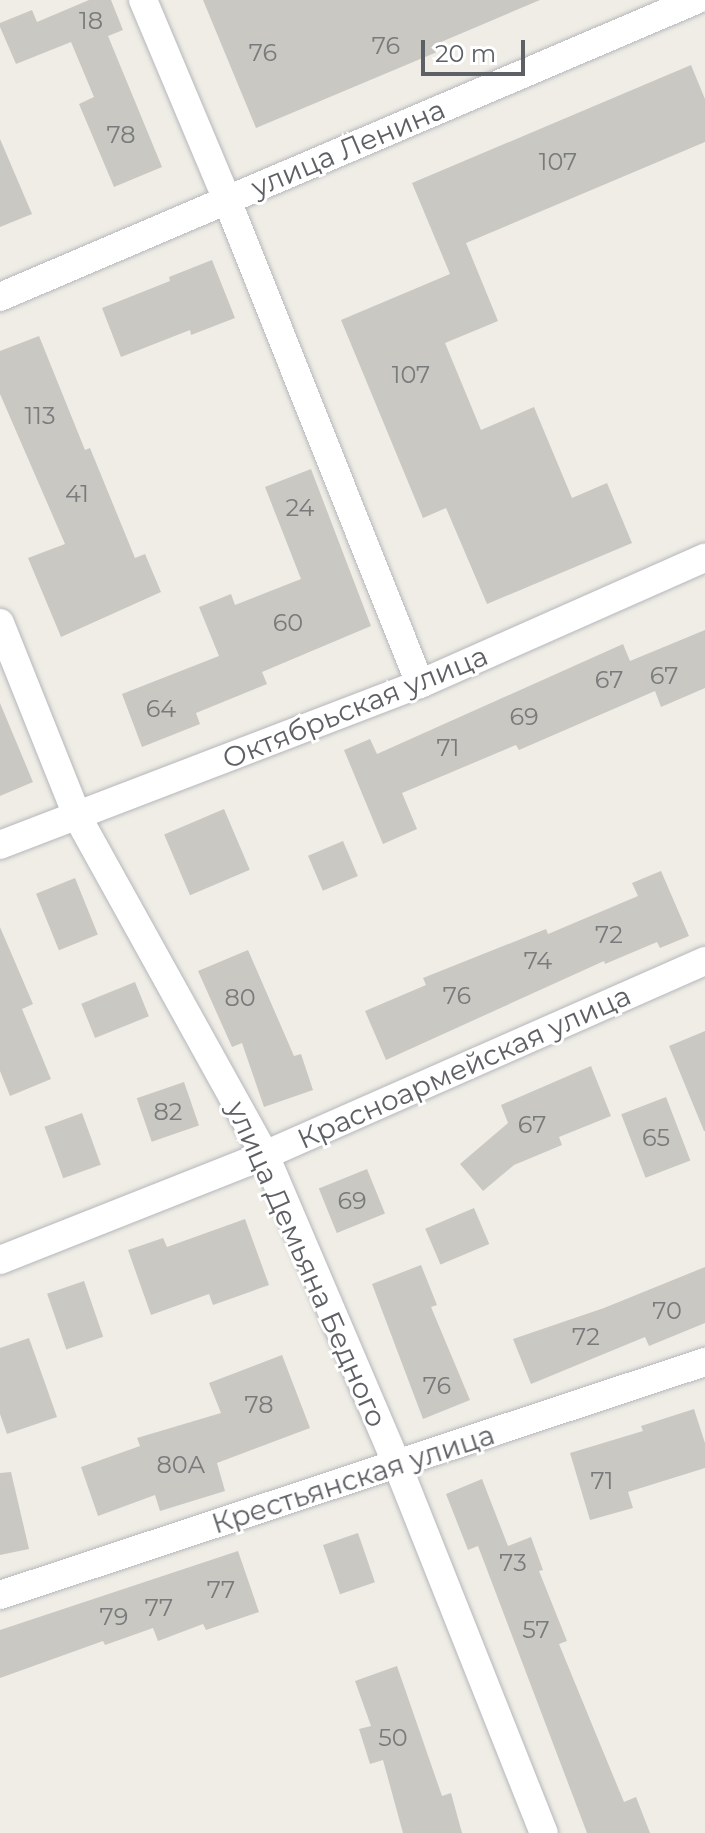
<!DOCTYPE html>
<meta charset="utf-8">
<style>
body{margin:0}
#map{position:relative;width:705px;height:1833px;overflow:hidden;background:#efede5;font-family:Montserrat,sans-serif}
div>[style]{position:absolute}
.building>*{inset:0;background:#cac8c2;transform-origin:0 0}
.roads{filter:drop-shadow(0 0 2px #b5b7bc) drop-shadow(0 0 2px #b5b7bc)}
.minor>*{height:28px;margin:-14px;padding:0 14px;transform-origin:14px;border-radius:14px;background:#fff}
span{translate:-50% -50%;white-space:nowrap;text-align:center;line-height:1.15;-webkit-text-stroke:6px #fff;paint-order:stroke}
.number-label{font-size:24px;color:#787a7c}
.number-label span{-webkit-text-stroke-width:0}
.street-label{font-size:28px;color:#5d6065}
.scale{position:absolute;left:421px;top:40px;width:104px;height:36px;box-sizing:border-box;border:4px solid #5d6065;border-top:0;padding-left:10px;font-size:24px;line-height:28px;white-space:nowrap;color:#5d6065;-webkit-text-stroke:6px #fff;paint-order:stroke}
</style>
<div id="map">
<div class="building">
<i style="clip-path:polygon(89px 0,111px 0,123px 30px,108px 36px,162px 167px,114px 187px,79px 104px,94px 97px,71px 42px,16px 64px,0 27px,0 23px,32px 10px,37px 22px)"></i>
<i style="clip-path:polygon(203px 0,540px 0,434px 45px,437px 52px,256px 128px)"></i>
<i style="clip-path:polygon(691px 65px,705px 99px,705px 142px,466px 243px,498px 321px,445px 343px,481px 430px,534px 407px,572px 498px,607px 483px,632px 543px,487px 604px,446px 508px,423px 518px,341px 320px,450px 274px,412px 183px)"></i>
<i style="clip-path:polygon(0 139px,32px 214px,0 227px)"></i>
<i style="clip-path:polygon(212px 260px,235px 318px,191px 335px,190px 330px,121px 357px,102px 308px,170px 281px,169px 277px)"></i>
<i style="clip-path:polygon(39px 336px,85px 450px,90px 448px,135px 558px,145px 554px,161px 592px,61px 637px,28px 558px,65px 544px,0 394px,0 351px)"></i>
<i style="clip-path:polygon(311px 469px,371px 626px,262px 672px,267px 684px,196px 713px,200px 724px,142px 747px,122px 694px,219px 656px,199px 607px,231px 594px,235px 605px,301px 579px,265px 487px)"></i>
<i style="clip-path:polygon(705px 630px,705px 688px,661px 707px,655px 691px,519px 750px,516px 745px,402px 793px,417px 829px,383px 844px,344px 750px,370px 739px,377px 754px,623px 644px,630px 661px)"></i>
<i style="clip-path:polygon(0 703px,33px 782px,0 796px)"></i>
<i style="left:224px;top:809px;width:66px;height:65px;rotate:67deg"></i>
<i style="left:343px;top:841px;width:38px;height:38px;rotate:67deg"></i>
<i style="clip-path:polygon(661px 871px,689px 936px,660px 948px,657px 942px,605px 964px,604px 961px,386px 1060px,365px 1011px,426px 985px,423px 978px,546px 929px,548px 934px,638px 896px,632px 883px)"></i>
<i style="left:75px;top:878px;width:61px;height:42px;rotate:68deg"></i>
<i style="clip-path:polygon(0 927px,33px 1004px,22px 1009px,51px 1079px,10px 1096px,0 1071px)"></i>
<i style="clip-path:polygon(248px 950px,294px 1056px,301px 1054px,313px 1090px,264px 1107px,242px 1043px,232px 1047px,198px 971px)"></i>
<i style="left:135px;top:982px;width:37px;height:58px;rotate:68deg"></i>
<i style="clip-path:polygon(705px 1031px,705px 1131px,704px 1131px,669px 1046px)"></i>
<i style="clip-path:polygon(591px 1066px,611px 1116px,559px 1137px,562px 1145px,514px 1165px,483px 1191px,460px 1164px,508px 1123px,501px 1105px)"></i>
<i style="left:184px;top:1082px;width:46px;height:50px;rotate:71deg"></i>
<i style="left:666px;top:1097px;width:68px;height:48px;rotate:69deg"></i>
<i style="left:82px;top:1113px;width:55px;height:40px;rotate:70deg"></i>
<i style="left:367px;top:1169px;width:48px;height:52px;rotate:68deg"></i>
<i style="left:474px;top:1208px;width:39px;height:53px;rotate:67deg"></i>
<i style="clip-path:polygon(245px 1219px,269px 1285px,213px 1305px,209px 1294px,151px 1315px,128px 1250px,163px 1238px,167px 1247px)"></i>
<i style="clip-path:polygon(421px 1265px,437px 1305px,431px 1307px,470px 1400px,423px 1419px,372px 1284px)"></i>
<i style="clip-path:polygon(705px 1267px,705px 1323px,649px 1346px,645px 1337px,531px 1384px,513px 1339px,604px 1308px)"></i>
<i style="left:84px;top:1281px;width:59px;height:39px;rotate:71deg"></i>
<i style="clip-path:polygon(29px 1338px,57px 1417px,7px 1434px,0 1414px,0 1348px)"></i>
<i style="clip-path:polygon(282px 1355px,310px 1428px,217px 1463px,225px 1491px,160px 1511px,155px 1495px,98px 1516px,81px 1467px,140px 1446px,137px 1438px,221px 1413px,209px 1383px)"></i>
<i style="clip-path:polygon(694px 1409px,705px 1443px,705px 1468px,628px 1492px,633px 1508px,590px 1520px,570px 1453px,643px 1431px,641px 1426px)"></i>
<i style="clip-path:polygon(11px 1472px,29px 1549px,0 1555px,0 1473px)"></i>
<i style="clip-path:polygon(482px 1479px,508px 1546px,531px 1537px,543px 1570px,539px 1571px,567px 1641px,559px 1644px,600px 1744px,624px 1802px,636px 1797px,650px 1833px,587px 1833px,478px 1546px,468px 1550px,446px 1494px)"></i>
<i style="left:358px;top:1533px;width:52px;height:37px;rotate:71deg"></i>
<i style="clip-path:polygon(238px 1551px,259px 1612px,206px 1630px,203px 1624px,158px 1641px,153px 1628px,105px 1645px,103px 1641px,0 1678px,0 1630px)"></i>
<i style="clip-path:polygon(397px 1666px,442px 1796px,451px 1793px,462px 1833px,403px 1833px,383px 1760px,370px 1764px,359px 1729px,371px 1726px,355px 1681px)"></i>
</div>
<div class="roads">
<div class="minor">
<i style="left:143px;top:0;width:217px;rotate:67.2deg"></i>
<i style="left:227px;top:200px;width:521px;rotate:68.26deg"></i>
<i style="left:0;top:297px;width:757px;rotate:-23.11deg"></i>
<i style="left:0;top:623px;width:208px;rotate:68.2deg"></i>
<i style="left:77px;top:816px;width:388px;rotate:61deg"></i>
<i style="left:265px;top:1155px;width:336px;rotate:66.9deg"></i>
<i style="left:397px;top:1464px;width:397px;rotate:68.3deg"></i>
<i style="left:0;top:845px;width:450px;rotate:-21deg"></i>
<i style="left:420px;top:684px;width:312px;rotate:-23.9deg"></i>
<i style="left:0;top:1260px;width:285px;rotate:-21.6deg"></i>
<i style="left:265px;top:1155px;width:481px;rotate:-23.8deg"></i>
<i style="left:0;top:1595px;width:743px;rotate:-18.29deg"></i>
</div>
</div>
<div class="number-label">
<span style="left:91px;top:21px">18</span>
<span style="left:386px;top:46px">76</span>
<span style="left:263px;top:53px">76</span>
<span style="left:121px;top:135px">78</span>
<span style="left:558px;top:162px">107</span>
<span style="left:411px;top:375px">107</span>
<span style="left:40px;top:416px">113</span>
<span style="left:77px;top:494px">41</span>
<span style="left:300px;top:508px">24</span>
<span style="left:288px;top:623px">60</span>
<span style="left:664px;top:676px">67</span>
<span style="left:609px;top:680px">67</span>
<span style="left:161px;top:709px">64</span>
<span style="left:524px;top:717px">69</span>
<span style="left:448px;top:748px">71</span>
<span style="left:609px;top:935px">72</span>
<span style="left:538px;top:961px">74</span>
<span style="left:457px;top:996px">76</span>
<span style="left:240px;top:998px">80</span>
<span style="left:168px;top:1112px">82</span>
<span style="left:532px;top:1125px">67</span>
<span style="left:656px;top:1138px">65</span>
<span style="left:352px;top:1201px">69</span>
<span style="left:667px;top:1311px">70</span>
<span style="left:586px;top:1337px">72</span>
<span style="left:437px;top:1386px">76</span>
<span style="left:259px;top:1405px">78</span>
<span style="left:181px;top:1465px">80А</span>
<span style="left:602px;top:1481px">71</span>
<span style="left:513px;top:1563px">73</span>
<span style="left:221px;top:1590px">77</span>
<span style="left:159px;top:1608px">77</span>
<span style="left:114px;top:1617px">79</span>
<span style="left:536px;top:1630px">57</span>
<span style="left:393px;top:1738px">50</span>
</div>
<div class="street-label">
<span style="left:348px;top:148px;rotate:-23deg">улица Ленина</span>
<span style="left:355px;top:707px;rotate:-22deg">Октябрьская улица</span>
<span style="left:464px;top:1067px;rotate:-24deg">Красноармейская улица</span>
<span style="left:307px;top:1264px;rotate:66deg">улица Демьяна Бедного</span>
<span style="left:353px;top:1479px;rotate:-18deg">Крестьянская улица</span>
</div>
<div class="scale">20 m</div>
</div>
